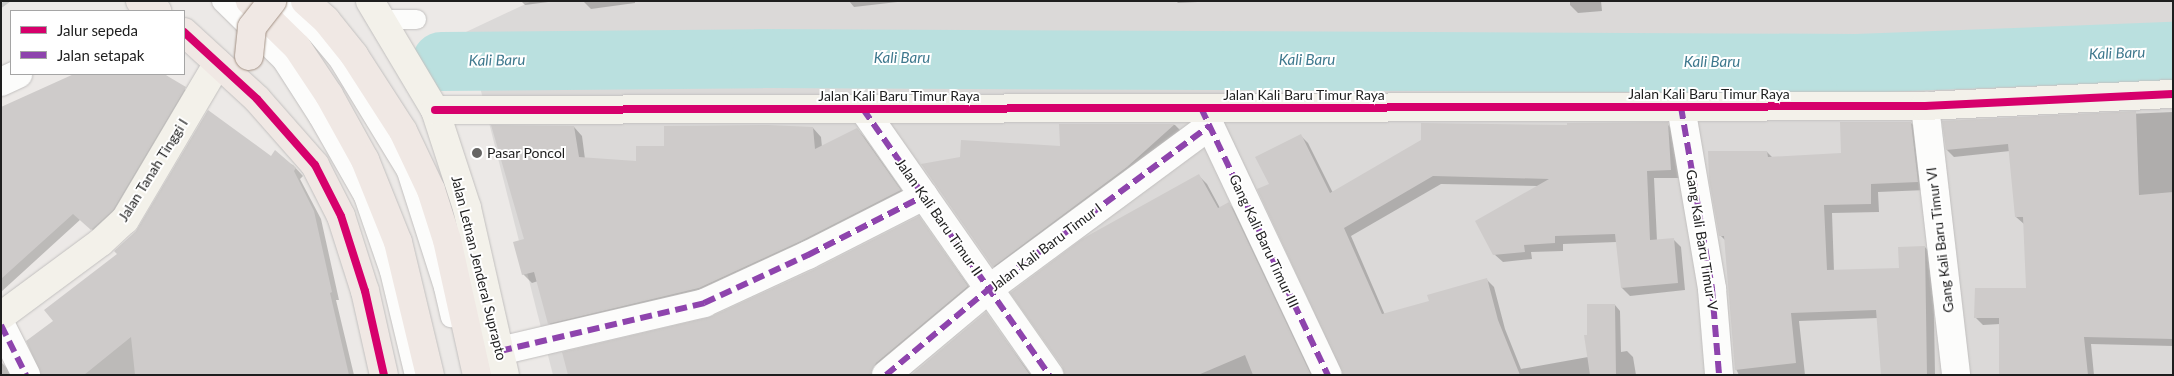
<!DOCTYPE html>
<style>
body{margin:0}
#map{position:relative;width:2174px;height:376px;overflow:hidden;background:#ece9e7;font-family:Lato,sans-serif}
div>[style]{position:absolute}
.residential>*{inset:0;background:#dbd9d8}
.shadow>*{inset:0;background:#0003}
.river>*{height:59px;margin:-29.5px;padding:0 29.5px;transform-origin:29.5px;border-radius:29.5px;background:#bae0df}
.building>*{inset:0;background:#cecbca}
.roads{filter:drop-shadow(0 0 1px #c2c0bf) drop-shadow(0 0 1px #c2c0bf)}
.lane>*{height:19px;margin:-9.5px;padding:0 9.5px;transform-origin:9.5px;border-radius:9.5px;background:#fcfcfb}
.street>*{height:28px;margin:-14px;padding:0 14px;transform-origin:14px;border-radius:14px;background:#fcfcfb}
.secondary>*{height:28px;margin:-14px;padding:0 14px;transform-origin:14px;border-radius:14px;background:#f3f1ea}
.primary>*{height:28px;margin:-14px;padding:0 14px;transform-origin:14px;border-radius:14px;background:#f0e8e4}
.rail>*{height:4px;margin-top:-2px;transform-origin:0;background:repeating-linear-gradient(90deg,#cacac9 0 10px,transparent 0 20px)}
.bridges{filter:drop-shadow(0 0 1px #a29083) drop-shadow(0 0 1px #a29083)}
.primary-bridge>*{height:28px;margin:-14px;padding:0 14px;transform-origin:14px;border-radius:14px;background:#f0e8e4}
.quiet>*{height:6px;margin-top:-3px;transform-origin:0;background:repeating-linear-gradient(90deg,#8e44ad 0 12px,transparent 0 18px)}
.cycleway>*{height:8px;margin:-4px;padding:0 4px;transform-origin:4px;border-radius:4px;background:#d6006c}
.dots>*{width:14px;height:14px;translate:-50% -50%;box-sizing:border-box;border:2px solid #fff;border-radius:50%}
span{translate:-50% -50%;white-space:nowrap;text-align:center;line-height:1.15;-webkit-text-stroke:4px #fff;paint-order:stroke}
.street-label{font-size:14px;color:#1e1e1e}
.poi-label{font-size:14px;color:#1e1e1e}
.left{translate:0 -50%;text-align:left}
.water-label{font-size:15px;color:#3f798e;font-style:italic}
.frame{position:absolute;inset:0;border:2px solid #1e1e1e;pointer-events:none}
.legend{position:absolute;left:10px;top:10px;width:175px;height:65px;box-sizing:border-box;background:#fff;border:1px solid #a5a5a5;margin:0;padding:6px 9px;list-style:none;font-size:15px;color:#1e1e1e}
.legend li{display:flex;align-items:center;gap:10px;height:25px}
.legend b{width:25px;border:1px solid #a5a5a5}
</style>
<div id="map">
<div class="residential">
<i style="clip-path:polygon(532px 1px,2173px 1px,2173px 375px,553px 375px,466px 32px)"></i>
</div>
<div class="shadow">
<i style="clip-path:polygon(521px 1px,556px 1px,525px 5px)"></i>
<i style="clip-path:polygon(583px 1px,635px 1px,635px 3px,591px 9px)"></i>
<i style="clip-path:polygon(849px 1px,906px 1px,854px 7px)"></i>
<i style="clip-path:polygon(1176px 1px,1218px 1px,1178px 3px)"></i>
<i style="clip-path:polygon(1570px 1px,1601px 1px,1602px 11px,1578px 13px,1570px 5px)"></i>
<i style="clip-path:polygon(77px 74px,164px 74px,192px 95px,99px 236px,81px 219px,1px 292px,1px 114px,7px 106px)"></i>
<i style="clip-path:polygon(2173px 112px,2173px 346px,2091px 344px,2094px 375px,2002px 375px,2000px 324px,1983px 325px,1976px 318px,2027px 289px,2024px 224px,2016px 217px,2010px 151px,1954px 157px,1947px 150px,1944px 122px)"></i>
<i style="clip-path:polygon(1911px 123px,1919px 131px,1926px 190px,1878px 192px,1879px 212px,1832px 213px,1834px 271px,1901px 269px,1925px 247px,1933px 256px,1935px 375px,1882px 375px,1878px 318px,1799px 321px,1805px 375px,1739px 375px,1736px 369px,1726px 241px,1720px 235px,1767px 152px,1773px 158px,1842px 154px)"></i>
<i style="clip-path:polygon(1667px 124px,1675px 132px,1679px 178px,1654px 178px,1657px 241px,1673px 239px,1681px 247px,1685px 290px,1630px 296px,1622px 288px,1617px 242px,1563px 244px,1563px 251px,1531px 252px,1532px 259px,1503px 262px,1494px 254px,1539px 186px,1441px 184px,1351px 236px,1385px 315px,1430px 302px,1486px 279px,1494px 287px,1505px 329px,1521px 369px,1588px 357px,1615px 305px,1620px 311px,1621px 352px,1627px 351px,1633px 357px,1636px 375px,1345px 375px,1270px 185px,1300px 135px,1308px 143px,1333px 193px,1569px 126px)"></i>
<i style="clip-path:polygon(1061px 125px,1175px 125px,1184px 134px,1003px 275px,993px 266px,1062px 147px)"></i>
<i style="clip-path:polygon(574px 127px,582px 136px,585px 159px,637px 162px,666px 147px,813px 128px,821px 137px,822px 147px,857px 129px,865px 138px,908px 199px,708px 296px,558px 331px,549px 323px,538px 281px,532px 283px,523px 274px,525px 240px)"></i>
<i style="clip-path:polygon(271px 157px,293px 165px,303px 176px,300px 179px,321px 219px,339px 300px,336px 300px,354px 375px,42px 375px)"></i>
<i style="clip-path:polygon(1199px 176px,1207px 184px,1220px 208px,1229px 204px,1237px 212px,1314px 375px,1066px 375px)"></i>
<i style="clip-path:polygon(919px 218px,975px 295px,881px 375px,569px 375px,711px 318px,815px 270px)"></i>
<i style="clip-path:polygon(986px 314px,1031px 375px,913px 375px)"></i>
<i style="clip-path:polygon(1px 362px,8px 369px,11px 375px,1px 375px)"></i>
</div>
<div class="river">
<i style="left:441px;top:61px;width:319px;rotate:-0.5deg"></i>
<i style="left:760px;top:58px;width:1096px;rotate:0.26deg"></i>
<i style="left:1856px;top:63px;width:317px;rotate:-2.2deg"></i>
</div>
<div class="building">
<i style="clip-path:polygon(74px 74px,164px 74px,186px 87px,113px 210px,91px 230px,73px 214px,1px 279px,1px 107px)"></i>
<i style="clip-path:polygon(208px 110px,271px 156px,275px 150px,296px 168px,294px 171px,314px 211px,332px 292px,330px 293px,349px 375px,135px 375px,131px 337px,84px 375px,41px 375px,26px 341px,53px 321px,44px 310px,117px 254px,114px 251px,136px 231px)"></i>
<i style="clip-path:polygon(2136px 111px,2139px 195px,2173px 192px,2173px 339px,2084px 337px,2088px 375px,1999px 375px,1999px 318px,1974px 318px,1975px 288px,2026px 288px,2023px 217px,2015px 217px,2008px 144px,1946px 150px,1942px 121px)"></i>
<i style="clip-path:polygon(1668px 122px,1671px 170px,1647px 171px,1650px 240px,1674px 238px,1678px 283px,1621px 288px,1615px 234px,1555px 236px,1555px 243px,1524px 245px,1525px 252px,1493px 255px,1475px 221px,1549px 179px,1433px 176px,1344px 228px,1382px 314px,1429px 301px,1427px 295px,1487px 278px,1498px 320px,1520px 375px,1343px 375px,1257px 189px,1269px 184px,1255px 157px,1301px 134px,1330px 193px,1421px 140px,1421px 123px,1567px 125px,1567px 123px)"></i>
<i style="clip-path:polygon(1840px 122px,1911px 122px,1918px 182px,1871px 184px,1871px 204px,1824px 205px,1827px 270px,1899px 268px,1898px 247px,1925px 246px,1927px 375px,1881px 375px,1876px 310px,1791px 313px,1796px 363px,1735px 370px,1724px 236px,1719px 236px,1709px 179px,1708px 151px,1767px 151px,1768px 157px,1841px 153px)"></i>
<i style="clip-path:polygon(1059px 124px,1175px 124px,1127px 167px,993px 267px,921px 164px,960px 157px,961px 140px,1060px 146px)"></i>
<i style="clip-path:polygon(491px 125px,574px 126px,579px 157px,636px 161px,636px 146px,664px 146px,664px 126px,768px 125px,813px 127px,815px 149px,857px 128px,901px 190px,801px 241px,699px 288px,548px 324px,534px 272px,522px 275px,513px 242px,524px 239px)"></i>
<i style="clip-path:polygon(1199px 174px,1218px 208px,1229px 202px,1311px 375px,1253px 375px,1245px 355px,1198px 375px,1064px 375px,1062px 366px,1010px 293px,1082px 239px)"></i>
<i style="clip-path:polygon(919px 216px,968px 286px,876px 363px,871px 375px,568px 375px,562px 352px,710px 317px,815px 269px)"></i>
<i style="clip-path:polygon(1587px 304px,1615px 304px,1616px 375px,1590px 375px,1584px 335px,1587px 335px)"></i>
<i style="clip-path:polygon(986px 312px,1030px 375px,911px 375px)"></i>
</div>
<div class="roads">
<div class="lane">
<i style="left:221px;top:1px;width:86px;rotate:44.5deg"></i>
<i style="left:282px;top:61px;width:67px;rotate:57.3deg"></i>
<i style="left:318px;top:117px;width:91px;rotate:60.3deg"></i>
<i style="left:363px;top:196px;width:79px;rotate:70.9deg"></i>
<i style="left:389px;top:271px;width:107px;rotate:76.5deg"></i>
<i style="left:280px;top:1px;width:45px;rotate:41.4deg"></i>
<i style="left:314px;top:31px;width:35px;rotate:50deg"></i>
<i style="left:337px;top:58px;width:132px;rotate:58.6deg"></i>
<i style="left:406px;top:171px;width:122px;rotate:72.3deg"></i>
<i style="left:443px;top:287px;width:31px;rotate:77deg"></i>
<i style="left:380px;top:19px;width:36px"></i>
</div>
<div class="street">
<i style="left:1px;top:82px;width:19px;rotate:-25deg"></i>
<i style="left:1925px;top:106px;width:271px;rotate:83.4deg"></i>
<i style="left:1681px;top:107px;width:185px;rotate:80.3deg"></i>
<i style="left:1712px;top:289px;width:86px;rotate:85.3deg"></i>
<i style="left:863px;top:109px;width:325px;rotate:55deg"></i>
<i style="left:1202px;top:109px;width:294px;rotate:64.7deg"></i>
<i style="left:1px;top:325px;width:56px;rotate:63.4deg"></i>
<i style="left:500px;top:351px;width:210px;rotate:-13.2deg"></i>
<i style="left:704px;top:303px;width:115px;rotate:-24.8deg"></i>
<i style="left:808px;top:255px;width:130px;rotate:-27deg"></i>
<i style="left:886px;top:375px;width:134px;rotate:-39.9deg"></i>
<i style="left:989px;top:289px;width:274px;rotate:-36.5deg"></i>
</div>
<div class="secondary">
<i style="left:370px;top:1px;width:127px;rotate:59.2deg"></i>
<i style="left:435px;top:110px;width:103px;rotate:71.9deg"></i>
<i style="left:467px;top:208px;width:171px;rotate:77.2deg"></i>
<i style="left:435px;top:110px;width:1490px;rotate:-0.15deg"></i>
<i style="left:1925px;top:106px;width:248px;rotate:-2.8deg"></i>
<i style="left:1px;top:316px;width:124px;rotate:-36.5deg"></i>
<i style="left:101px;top:242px;width:33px;rotate:-43deg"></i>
<i style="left:125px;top:220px;width:182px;rotate:-59.4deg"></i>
</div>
<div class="primary">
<i style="left:140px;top:1px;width:20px;rotate:30deg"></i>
<i style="left:250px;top:1px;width:66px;rotate:44.4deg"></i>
<i style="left:297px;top:47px;width:58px;rotate:56.3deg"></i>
<i style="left:329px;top:95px;width:74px;rotate:61deg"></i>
<i style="left:365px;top:160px;width:88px;rotate:68.1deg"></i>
<i style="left:398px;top:242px;width:137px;rotate:76.5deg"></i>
<i style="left:305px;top:1px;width:28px;rotate:42deg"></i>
<i style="left:326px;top:20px;width:45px;rotate:51.3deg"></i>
<i style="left:354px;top:55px;width:90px;rotate:57.2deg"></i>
<i style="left:403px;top:131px;width:65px;rotate:64.6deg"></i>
<i style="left:431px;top:190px;width:52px;rotate:72.3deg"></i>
<i style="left:447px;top:240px;width:138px;rotate:77.5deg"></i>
<i style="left:184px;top:32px;width:99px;rotate:42.5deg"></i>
<i style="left:257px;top:99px;width:88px;rotate:48.7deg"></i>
<i style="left:315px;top:165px;width:57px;rotate:63deg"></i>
<i style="left:341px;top:216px;width:79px;rotate:72.3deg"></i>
<i style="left:365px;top:291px;width:86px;rotate:77.3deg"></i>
</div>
</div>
<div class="rail">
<i style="left:1px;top:6px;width:9px;rotate:-36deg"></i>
</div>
<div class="bridges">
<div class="primary-bridge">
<i style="left:249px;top:56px;width:29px;rotate:-84deg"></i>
<i style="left:252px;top:27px;width:33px;rotate:-52deg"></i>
</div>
</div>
<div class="quiet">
<i style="left:1681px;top:107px;width:185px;rotate:80.3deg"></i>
<i style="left:1712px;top:289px;width:86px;rotate:85.3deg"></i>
<i style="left:1201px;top:108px;width:296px;rotate:64.6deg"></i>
<i style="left:863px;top:109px;width:325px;rotate:55deg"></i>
<i style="left:1px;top:325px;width:56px;rotate:63.4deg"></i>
<i style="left:500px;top:351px;width:210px;rotate:-13.2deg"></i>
<i style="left:704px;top:303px;width:115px;rotate:-24.8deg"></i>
<i style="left:808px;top:255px;width:130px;rotate:-27deg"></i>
<i style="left:886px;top:375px;width:134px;rotate:-39.9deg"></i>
<i style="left:989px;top:289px;width:274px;rotate:-36.5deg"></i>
</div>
<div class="cycleway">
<i style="left:184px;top:32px;width:99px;rotate:42.5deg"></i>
<i style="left:257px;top:99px;width:88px;rotate:48.7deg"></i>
<i style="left:315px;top:165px;width:57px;rotate:63deg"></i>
<i style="left:341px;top:216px;width:79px;rotate:72.3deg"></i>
<i style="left:365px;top:291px;width:86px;rotate:77.3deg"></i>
<i style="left:435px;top:110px;width:1490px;rotate:-0.15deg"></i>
<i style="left:1925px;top:106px;width:248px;rotate:-2.8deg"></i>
</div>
<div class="dots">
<i style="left:477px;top:153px;background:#666564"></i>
</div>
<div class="street-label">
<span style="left:1709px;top:94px">Jalan Kali Baru Timur Raya</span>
<span style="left:1304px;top:95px">Jalan Kali Baru Timur Raya</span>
<span style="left:899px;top:96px">Jalan Kali Baru Timur Raya</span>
<span style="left:153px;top:170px;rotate:-58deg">Jalan Tanah Tinggi I</span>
<span style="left:939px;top:217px;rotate:55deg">Jalan Kali Baru Timur II</span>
<span style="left:1702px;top:240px;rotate:81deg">Gang Kali Baru Timur V</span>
<span style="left:1940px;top:240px;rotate:-97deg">Gang Kali Baru Timur VI</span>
<span style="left:1264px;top:241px;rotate:65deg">Gang Kali Baru Timur III</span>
<span style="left:1046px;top:247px;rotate:-37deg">Jalan Kali Baru Timur I</span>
<span style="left:479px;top:268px;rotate:76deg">Jalan Letnan Jenderal Suprapto</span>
</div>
<div class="poi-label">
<span class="left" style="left:487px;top:153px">Pasar Poncol</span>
</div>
<div class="water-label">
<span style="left:2117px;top:53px;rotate:-2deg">Kali Baru</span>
<span style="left:902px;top:58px">Kali Baru</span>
<span style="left:497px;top:60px;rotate:-1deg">Kali Baru</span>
<span style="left:1307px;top:60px">Kali Baru</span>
<span style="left:1712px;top:62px">Kali Baru</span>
</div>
<div class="frame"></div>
<ul class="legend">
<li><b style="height:6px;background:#d6006c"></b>Jalur sepeda</li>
<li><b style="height:6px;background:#8e44ad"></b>Jalan setapak</li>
</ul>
</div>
